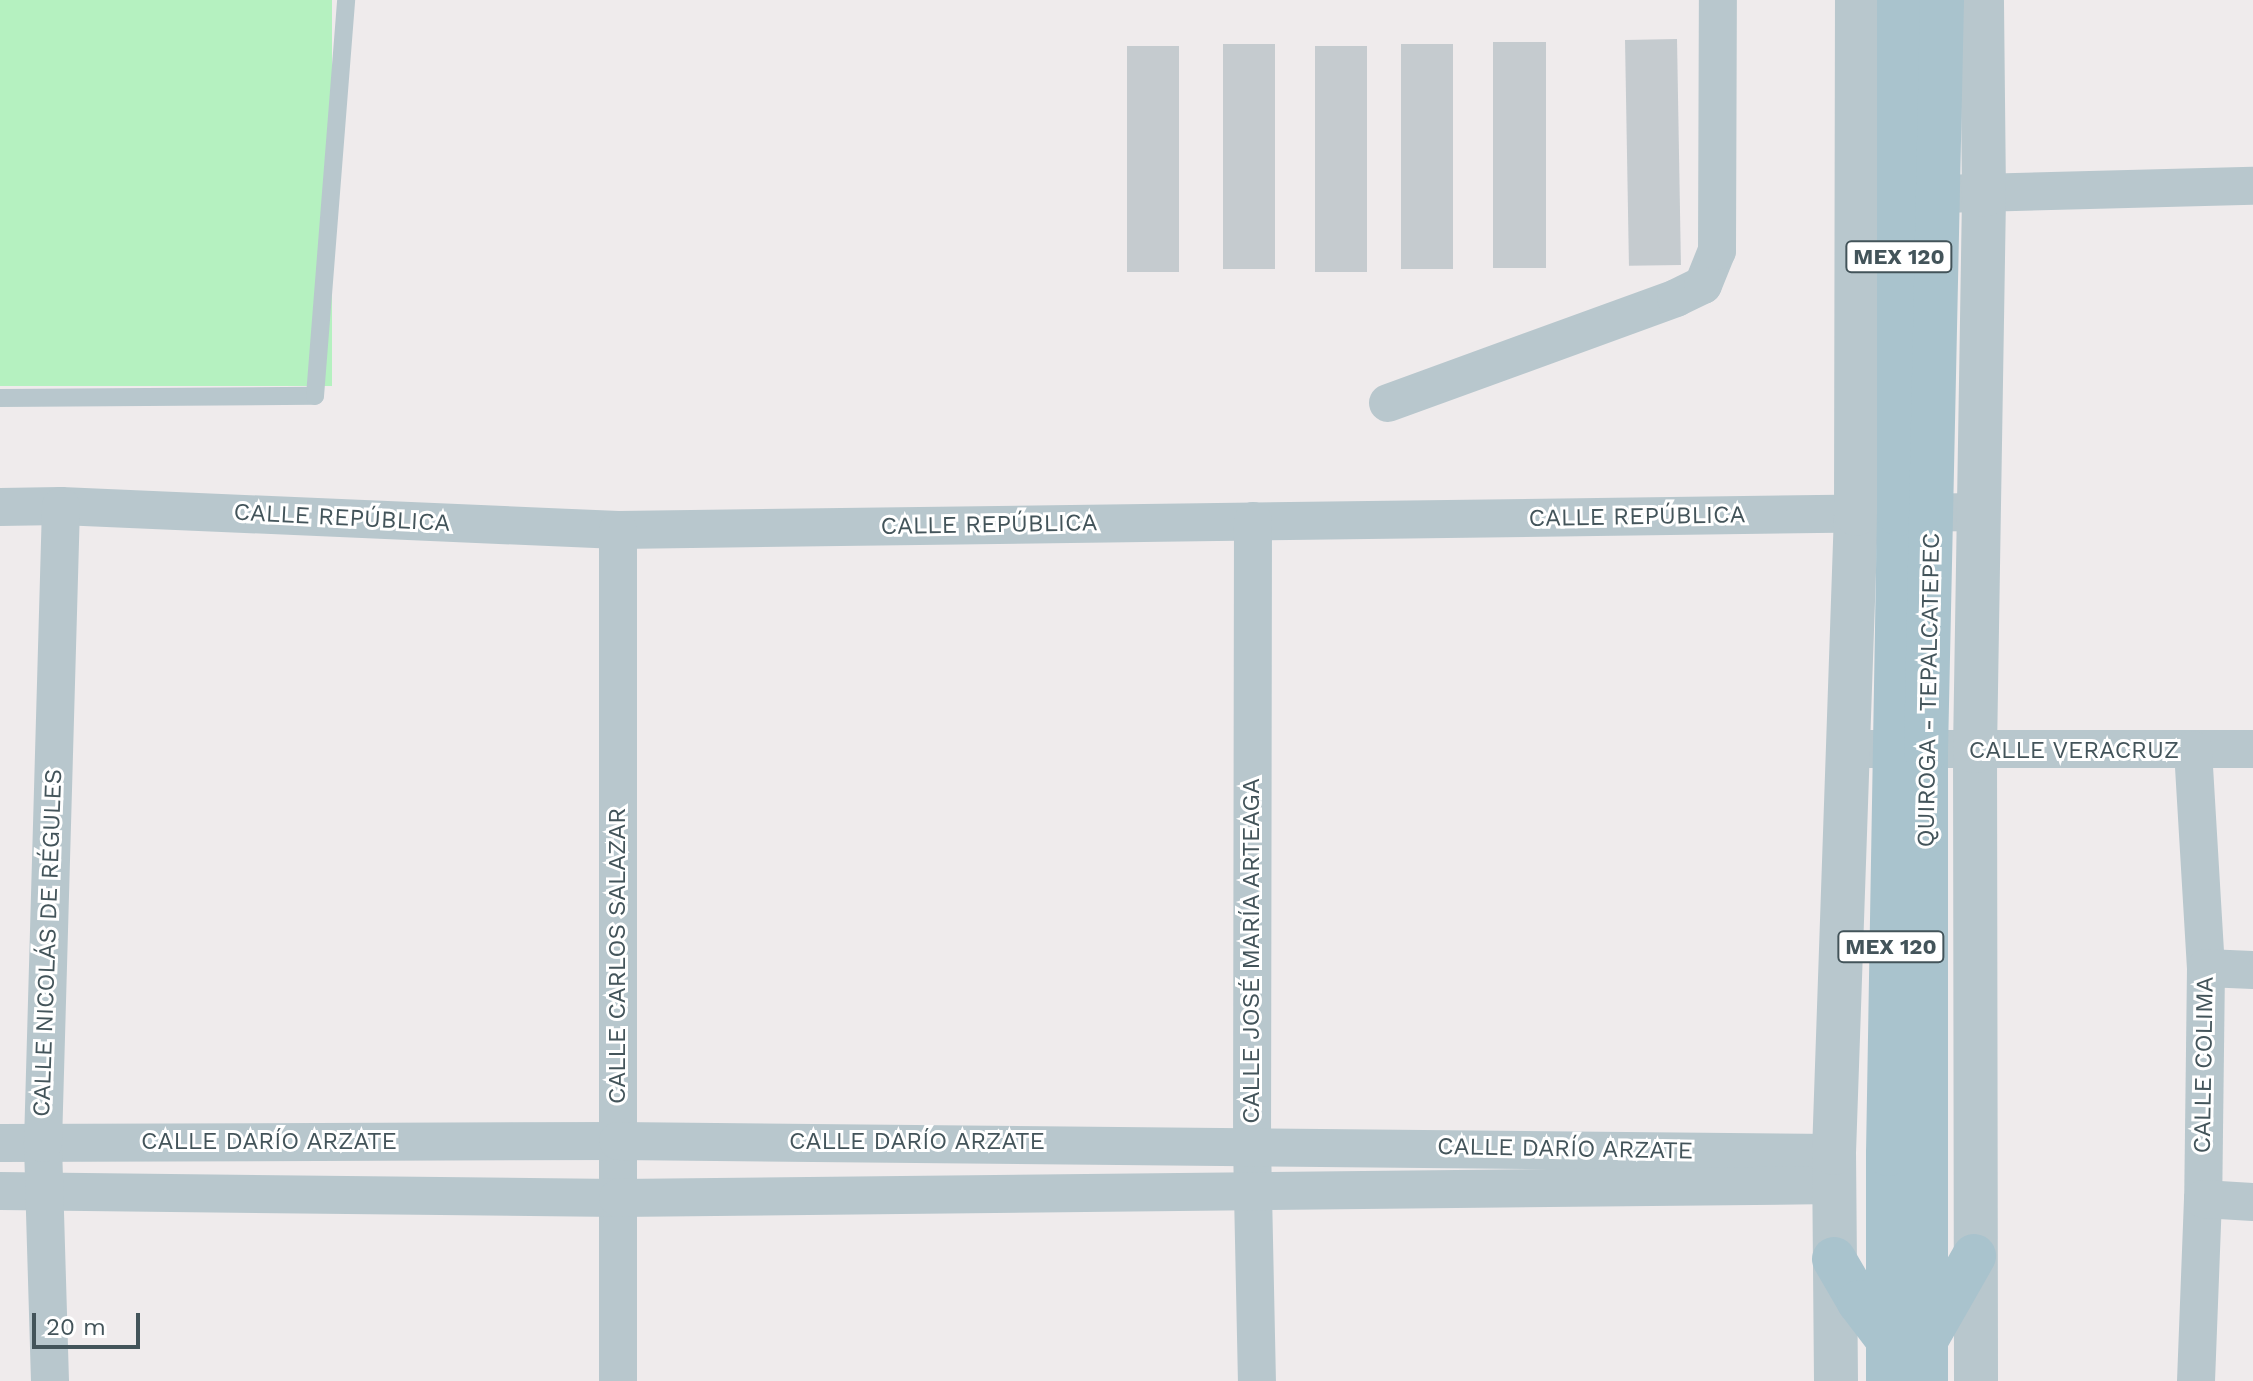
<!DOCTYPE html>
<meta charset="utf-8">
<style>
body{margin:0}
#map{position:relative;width:2253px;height:1381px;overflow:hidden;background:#efebec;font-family:"Work Sans",sans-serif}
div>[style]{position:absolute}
.green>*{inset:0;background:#b5f1c0;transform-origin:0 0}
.building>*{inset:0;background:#c5cbcf;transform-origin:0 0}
.service>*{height:18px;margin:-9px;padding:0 9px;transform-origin:9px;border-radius:9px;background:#b8c7cd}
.minor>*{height:38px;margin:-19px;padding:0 19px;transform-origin:19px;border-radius:19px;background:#b8c7cd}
.tertiary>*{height:44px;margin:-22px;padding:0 22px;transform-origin:22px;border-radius:22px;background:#b8c7cd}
.primary>*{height:44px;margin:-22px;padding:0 22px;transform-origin:22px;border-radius:22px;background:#a9c3cd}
span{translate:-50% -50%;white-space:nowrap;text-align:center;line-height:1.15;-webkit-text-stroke:6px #fff;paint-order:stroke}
.shield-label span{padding:2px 6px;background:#fff;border:2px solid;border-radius:6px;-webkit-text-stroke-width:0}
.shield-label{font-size:22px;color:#43545a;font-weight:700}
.street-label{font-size:24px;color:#43545a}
.scale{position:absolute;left:32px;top:1313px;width:108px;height:36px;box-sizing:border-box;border:4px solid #43545a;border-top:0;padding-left:10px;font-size:24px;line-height:28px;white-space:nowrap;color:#43545a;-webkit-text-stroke:6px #fff;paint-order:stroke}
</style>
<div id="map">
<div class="green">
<i style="left:0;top:0;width:332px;height:386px"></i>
</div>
<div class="building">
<i style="left:1677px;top:39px;width:226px;height:52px;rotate:89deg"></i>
<i style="left:1493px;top:42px;width:53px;height:226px"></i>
<i style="left:1223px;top:44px;width:52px;height:225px"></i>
<i style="left:1401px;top:44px;width:52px;height:225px"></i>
<i style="left:1127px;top:46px;width:52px;height:226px"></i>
<i style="left:1315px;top:46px;width:52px;height:226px"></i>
</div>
<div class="service">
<i style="left:0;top:398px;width:315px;rotate:-0.4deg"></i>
<i style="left:315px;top:396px;width:397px;rotate:-85.5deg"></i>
</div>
<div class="minor">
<i style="left:1940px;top:194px;width:313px;rotate:-1.5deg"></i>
<i style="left:1388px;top:403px;width:307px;rotate:-20deg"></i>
<i style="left:1676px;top:298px;width:30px;rotate:-26deg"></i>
<i style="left:1703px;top:285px;width:37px;rotate:-68deg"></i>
<i style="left:1717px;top:251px;width:251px;rotate:-89.8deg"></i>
<i style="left:0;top:507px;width:61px;rotate:-0.9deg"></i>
<i style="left:61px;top:506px;width:558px;rotate:2.47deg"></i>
<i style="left:618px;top:530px;width:1361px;rotate:-0.76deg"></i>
<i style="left:1253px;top:521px;width:624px;rotate:90.09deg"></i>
<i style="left:1252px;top:1145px;width:236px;rotate:88.8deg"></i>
<i style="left:618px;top:530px;width:851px;rotate:90deg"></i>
<i style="left:1848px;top:749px;width:405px"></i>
<i style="left:2193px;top:750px;width:218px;rotate:86.6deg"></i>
<i style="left:2206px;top:968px;width:231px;rotate:90.7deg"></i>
<i style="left:2203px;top:1199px;width:182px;rotate:92.2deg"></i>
<i style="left:2206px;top:968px;width:47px;rotate:2.4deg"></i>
<i style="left:0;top:1143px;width:618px;rotate:-0.19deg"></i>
<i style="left:618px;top:1141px;width:1216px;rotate:0.57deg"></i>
<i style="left:0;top:1191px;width:618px;rotate:0.65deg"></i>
<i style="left:618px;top:1198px;width:1216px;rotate:-0.61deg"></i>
<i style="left:2203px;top:1199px;width:50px;rotate:3.4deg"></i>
<i style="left:50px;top:1381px;width:238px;rotate:-91.7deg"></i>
<i style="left:43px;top:1143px;width:637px;rotate:-88.38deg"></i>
</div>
<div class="tertiary">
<i style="left:1836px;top:1381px;width:228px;rotate:-90.5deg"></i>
<i style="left:1834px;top:1153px;width:639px;rotate:-88.03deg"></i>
<i style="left:1856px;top:514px;width:514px;rotate:-89.89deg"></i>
<i style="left:1976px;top:1381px;width:630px;rotate:-90.09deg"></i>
<i style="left:1975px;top:751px;width:556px;rotate:-89.07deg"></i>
<i style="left:1984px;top:195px;width:195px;rotate:-90.6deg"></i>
</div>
<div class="primary">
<i style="left:1834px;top:1259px;width:50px;rotate:59.8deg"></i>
<i style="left:1859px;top:1302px;width:48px;rotate:52.7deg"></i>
<i style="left:1929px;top:1335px;width:91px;rotate:-60.3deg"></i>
<i style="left:1888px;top:1381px;width:227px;rotate:-90deg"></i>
<i style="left:1888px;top:1154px;width:640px;rotate:-89.02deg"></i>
<i style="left:1899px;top:514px;width:514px;rotate:-90deg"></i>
<i style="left:1926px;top:1381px;width:630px;rotate:-90deg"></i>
<i style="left:1926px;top:751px;width:751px;rotate:-88.78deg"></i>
</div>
<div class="shield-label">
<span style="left:1899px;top:257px">MEX 120</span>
<span style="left:1891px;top:947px">MEX 120</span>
</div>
<div class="street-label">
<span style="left:1637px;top:517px;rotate:-1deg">CALLE REPÚBLICA</span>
<span style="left:342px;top:518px;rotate:3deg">CALLE REPÚBLICA</span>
<span style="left:989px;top:525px;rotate:-1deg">CALLE REPÚBLICA</span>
<span style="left:1929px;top:690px;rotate:-89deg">QUIROGA - TEPALCATEPEC</span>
<span style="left:2074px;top:751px">CALLE VERACRUZ</span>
<span style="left:48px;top:943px;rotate:-88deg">CALLE NICOLÁS DE RÉGULES</span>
<span style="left:1252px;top:951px;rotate:-90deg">CALLE JOSÉ MARÍA ARTEAGA</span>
<span style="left:618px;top:956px;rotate:-90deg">CALLE CARLOS SALAZAR</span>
<span style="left:2204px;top:1065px;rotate:-89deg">CALLE COLIMA</span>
<span style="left:269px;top:1142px">CALLE DARÍO ARZATE</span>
<span style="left:917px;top:1142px">CALLE DARÍO ARZATE</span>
<span style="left:1565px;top:1149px;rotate:1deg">CALLE DARÍO ARZATE</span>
</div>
<div class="scale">20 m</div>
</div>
